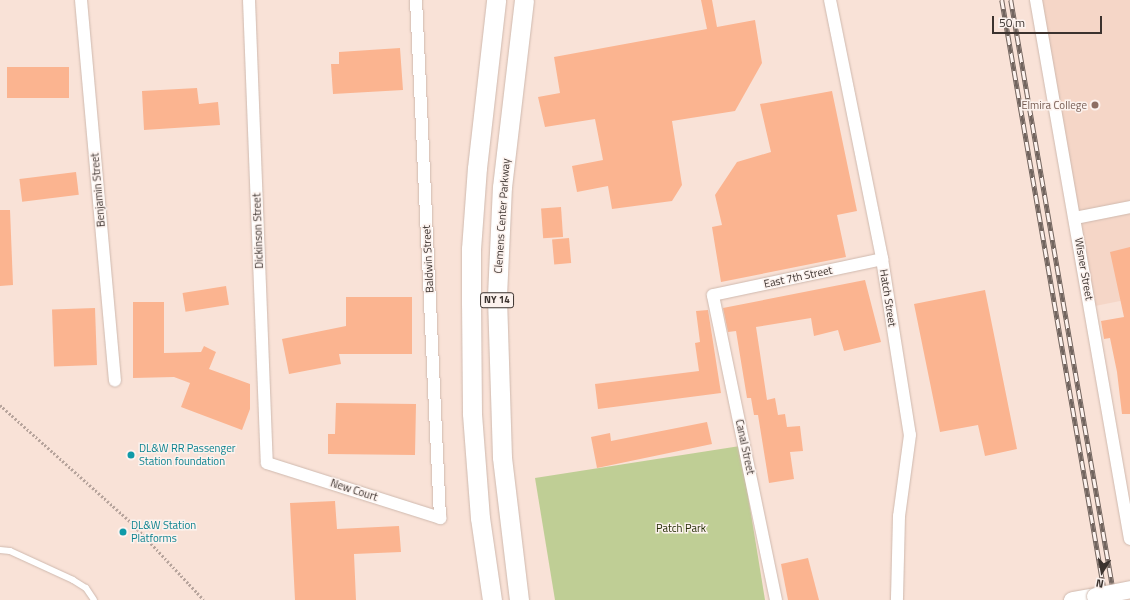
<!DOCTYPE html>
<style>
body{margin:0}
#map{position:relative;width:1130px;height:600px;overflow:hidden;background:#f9e2d7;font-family:"Titillium Web",sans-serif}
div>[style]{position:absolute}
.built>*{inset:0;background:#f5d6c7}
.green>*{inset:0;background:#bfce95}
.building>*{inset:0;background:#fbb490;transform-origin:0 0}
.path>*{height:2.5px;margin-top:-1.25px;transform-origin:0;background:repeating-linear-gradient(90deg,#b7a49c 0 2px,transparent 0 4px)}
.roads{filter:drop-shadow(0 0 1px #cfb9ae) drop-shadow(0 0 1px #cfb9ae)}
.lane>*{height:6px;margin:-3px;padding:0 3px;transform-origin:3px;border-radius:3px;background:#fff}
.street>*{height:12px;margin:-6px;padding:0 6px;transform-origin:6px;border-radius:6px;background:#fff}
.secondary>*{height:17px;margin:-8.5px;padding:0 8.5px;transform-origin:8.5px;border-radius:8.5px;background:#fff}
.primary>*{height:19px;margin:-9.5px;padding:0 9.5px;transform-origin:9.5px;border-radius:9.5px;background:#fff}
.rail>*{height:4.5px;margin-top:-2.25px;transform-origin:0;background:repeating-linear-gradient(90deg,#fcf2ee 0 9px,#72655f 0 18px);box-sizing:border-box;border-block:1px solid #72655f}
.bridges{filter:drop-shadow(0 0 1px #cfb9ae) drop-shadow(0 0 1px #cfb9ae)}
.secondary-bridge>*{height:17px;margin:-8.5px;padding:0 8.5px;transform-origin:8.5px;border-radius:8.5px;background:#fff}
.dots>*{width:11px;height:11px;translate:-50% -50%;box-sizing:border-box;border:2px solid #fcf2ee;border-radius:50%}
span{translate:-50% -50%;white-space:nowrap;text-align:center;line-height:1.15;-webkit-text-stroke:3px #fcf2ee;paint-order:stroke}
.shield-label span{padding:1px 3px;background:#fcf2ee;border:1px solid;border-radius:3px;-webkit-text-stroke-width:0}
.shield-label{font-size:10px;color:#3b322e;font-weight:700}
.education-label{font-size:11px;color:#785e54}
.right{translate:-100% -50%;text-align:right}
.street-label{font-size:11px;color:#3b322e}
.culture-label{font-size:11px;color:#0d838f}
.left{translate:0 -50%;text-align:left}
.park-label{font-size:11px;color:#252d05}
.north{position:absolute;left:1082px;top:552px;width:40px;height:40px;-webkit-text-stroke:3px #fcf2ee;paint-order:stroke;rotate:191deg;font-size:11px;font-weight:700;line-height:16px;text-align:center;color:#3b322e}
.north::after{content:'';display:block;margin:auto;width:14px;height:18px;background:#3b322e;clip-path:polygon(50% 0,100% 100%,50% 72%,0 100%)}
.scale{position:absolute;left:992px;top:16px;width:110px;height:18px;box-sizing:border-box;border:2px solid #3b322e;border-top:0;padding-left:5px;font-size:12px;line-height:14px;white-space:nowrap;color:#3b322e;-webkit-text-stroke:3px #fcf2ee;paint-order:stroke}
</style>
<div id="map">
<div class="built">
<i style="clip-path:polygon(1042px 0,1130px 0,1130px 299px,1095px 306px)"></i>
</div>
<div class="green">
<i style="clip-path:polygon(740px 446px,765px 600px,555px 600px,535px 478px)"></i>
</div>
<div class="building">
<i style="clip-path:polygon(701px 0,712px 0,717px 27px,755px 20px,762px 63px,735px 111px,672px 121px,682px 185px,672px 201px,612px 209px,608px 186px,577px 192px,572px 166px,603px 160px,595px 119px,545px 127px,538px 97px,560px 93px,554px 57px,707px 29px)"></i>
<i style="clip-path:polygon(400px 48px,403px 90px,333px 94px,331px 64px,339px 64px,339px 52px)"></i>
<i style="left:69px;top:67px;width:31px;height:62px;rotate:90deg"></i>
<i style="clip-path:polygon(197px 88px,199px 104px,218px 102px,220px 125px,144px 130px,142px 91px)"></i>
<i style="clip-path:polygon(832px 91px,857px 211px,837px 215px,846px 257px,721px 282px,712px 227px,722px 225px,715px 195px,737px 162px,771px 152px,760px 104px)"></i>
<i style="left:76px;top:172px;width:23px;height:57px;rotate:83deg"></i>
<i style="left:561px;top:207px;width:30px;height:20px;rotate:86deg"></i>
<i style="clip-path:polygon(0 210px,10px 210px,13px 285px,0 286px)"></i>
<i style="left:569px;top:238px;width:25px;height:17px;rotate:85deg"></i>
<i style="clip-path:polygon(1130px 247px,1130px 414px,1122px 414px,1117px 372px,1110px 338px,1104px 339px,1101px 321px,1124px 317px,1110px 252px)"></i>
<i style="clip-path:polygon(865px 280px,881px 342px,844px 351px,838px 330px,814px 336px,811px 318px,756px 327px,767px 400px,775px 398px,778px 415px,785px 414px,787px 427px,800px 426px,803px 451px,790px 452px,794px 479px,769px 483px,758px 415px,754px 415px,751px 398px,747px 398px,736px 331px,728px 332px,723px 308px)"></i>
<i style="left:226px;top:286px;width:19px;height:44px;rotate:81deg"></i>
<i style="clip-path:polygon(985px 290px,1017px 449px,985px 456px,978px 425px,940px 432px,914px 304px)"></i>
<i style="clip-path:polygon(346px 297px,412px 297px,412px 354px,339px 354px,341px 364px,289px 374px,282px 339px,346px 326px)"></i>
<i style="clip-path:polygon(133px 302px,164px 302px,164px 353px,201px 352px,204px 346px,216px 352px,209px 369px,250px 384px,250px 409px,242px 430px,181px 407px,190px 383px,174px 377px,133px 378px)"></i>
<i style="left:95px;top:308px;width:57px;height:43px;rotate:88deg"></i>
<i style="clip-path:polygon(708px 310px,721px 393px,598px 409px,595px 384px,699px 371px,695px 343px,700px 342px,696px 311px)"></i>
<i style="clip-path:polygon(336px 403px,416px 404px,415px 455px,328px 454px,328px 434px,335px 434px)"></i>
<i style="clip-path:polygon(707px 422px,712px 444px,597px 468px,591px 437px,610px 433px,611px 441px)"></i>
<i style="clip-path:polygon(335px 501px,337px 529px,399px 526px,401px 552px,354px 554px,356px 600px,295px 600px,290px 503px)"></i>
<i style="clip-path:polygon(808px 558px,819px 600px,788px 600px,781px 564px)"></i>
</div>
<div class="path">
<i style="left:0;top:405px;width:177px;rotate:41.8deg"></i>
<i style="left:132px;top:523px;width:105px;rotate:46.9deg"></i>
</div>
<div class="roads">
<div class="lane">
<i style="left:0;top:550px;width:10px;rotate:6deg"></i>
<i style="left:10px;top:551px;width:69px;rotate:24.7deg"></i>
<i style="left:73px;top:580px;width:15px;rotate:32deg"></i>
<i style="left:86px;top:588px;width:14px;rotate:56deg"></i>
</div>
<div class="street">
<i style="left:81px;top:0;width:382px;rotate:84.9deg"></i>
<i style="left:249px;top:0;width:463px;rotate:87.8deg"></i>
<i style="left:267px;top:463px;width:182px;rotate:17.6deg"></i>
<i style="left:440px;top:518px;width:519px;rotate:-92.65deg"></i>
<i style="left:830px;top:0;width:264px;rotate:78.6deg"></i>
<i style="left:882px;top:259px;width:178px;rotate:81deg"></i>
<i style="left:910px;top:435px;width:82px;rotate:97.7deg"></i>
<i style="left:899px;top:516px;width:84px;rotate:91.4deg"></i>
<i style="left:1036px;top:0;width:547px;rotate:80.11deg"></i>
<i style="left:1075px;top:218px;width:56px;rotate:-11.3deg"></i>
<i style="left:776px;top:600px;width:311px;rotate:-101.7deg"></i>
<i style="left:713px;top:295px;width:173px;rotate:-12deg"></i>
</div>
<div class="secondary">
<i style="left:1072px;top:600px;width:23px;rotate:-10deg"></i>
</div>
<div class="primary">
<i style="left:492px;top:600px;width:83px;rotate:-98.3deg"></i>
<i style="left:480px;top:518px;width:105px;rotate:-94.4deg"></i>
<i style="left:472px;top:413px;width:109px;rotate:-90.5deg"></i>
<i style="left:471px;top:304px;width:55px;rotate:-90deg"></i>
<i style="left:471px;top:249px;width:81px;rotate:-85.8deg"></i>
<i style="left:477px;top:168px;width:169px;rotate:-83.5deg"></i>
<i style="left:519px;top:600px;width:144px;rotate:-96.8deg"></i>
<i style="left:502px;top:457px;width:161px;rotate:-91.8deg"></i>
<i style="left:497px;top:296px;width:109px;rotate:-87.4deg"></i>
<i style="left:502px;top:187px;width:188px;rotate:-83.3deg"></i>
</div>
</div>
<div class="rail">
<i style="left:1002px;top:0;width:609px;rotate:80.17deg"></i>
<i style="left:1011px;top:0;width:609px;rotate:80.17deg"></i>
</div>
<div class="bridges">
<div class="secondary-bridge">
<i style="left:1095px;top:596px;width:36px;rotate:-11deg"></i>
</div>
</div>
<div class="dots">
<i style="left:1095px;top:105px;background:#8d6e63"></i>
<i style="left:131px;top:455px;background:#0f9aa8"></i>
<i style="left:123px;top:532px;background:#0f9aa8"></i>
</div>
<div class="shield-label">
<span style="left:497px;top:300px">NY 14</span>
</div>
<div class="education-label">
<span class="right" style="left:1087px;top:105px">Elmira College</span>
</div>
<div class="street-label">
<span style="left:98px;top:190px;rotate:-95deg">Benjamin Street</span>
<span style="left:502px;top:216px;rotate:-86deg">Clemens Center Parkway</span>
<span style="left:258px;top:231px;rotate:-92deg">Dickinson Street</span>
<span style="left:428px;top:259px;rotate:-93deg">Baldwin Street</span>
<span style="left:1084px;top:269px;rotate:80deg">Wisner Street</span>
<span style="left:798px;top:277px;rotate:-12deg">East 7th Street</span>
<span style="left:888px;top:298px;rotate:81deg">Hatch Street</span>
<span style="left:745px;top:447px;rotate:78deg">Canal Street</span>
<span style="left:354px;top:490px;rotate:18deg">New Court</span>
</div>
<div class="culture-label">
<span class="left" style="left:139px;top:455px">DL&amp;W RR Passenger<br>Station foundation</span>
<span class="left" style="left:131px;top:532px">DL&amp;W Station<br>Platforms</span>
</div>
<div class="park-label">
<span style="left:681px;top:528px">Patch Park</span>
</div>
<div class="north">N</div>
<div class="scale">50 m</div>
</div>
